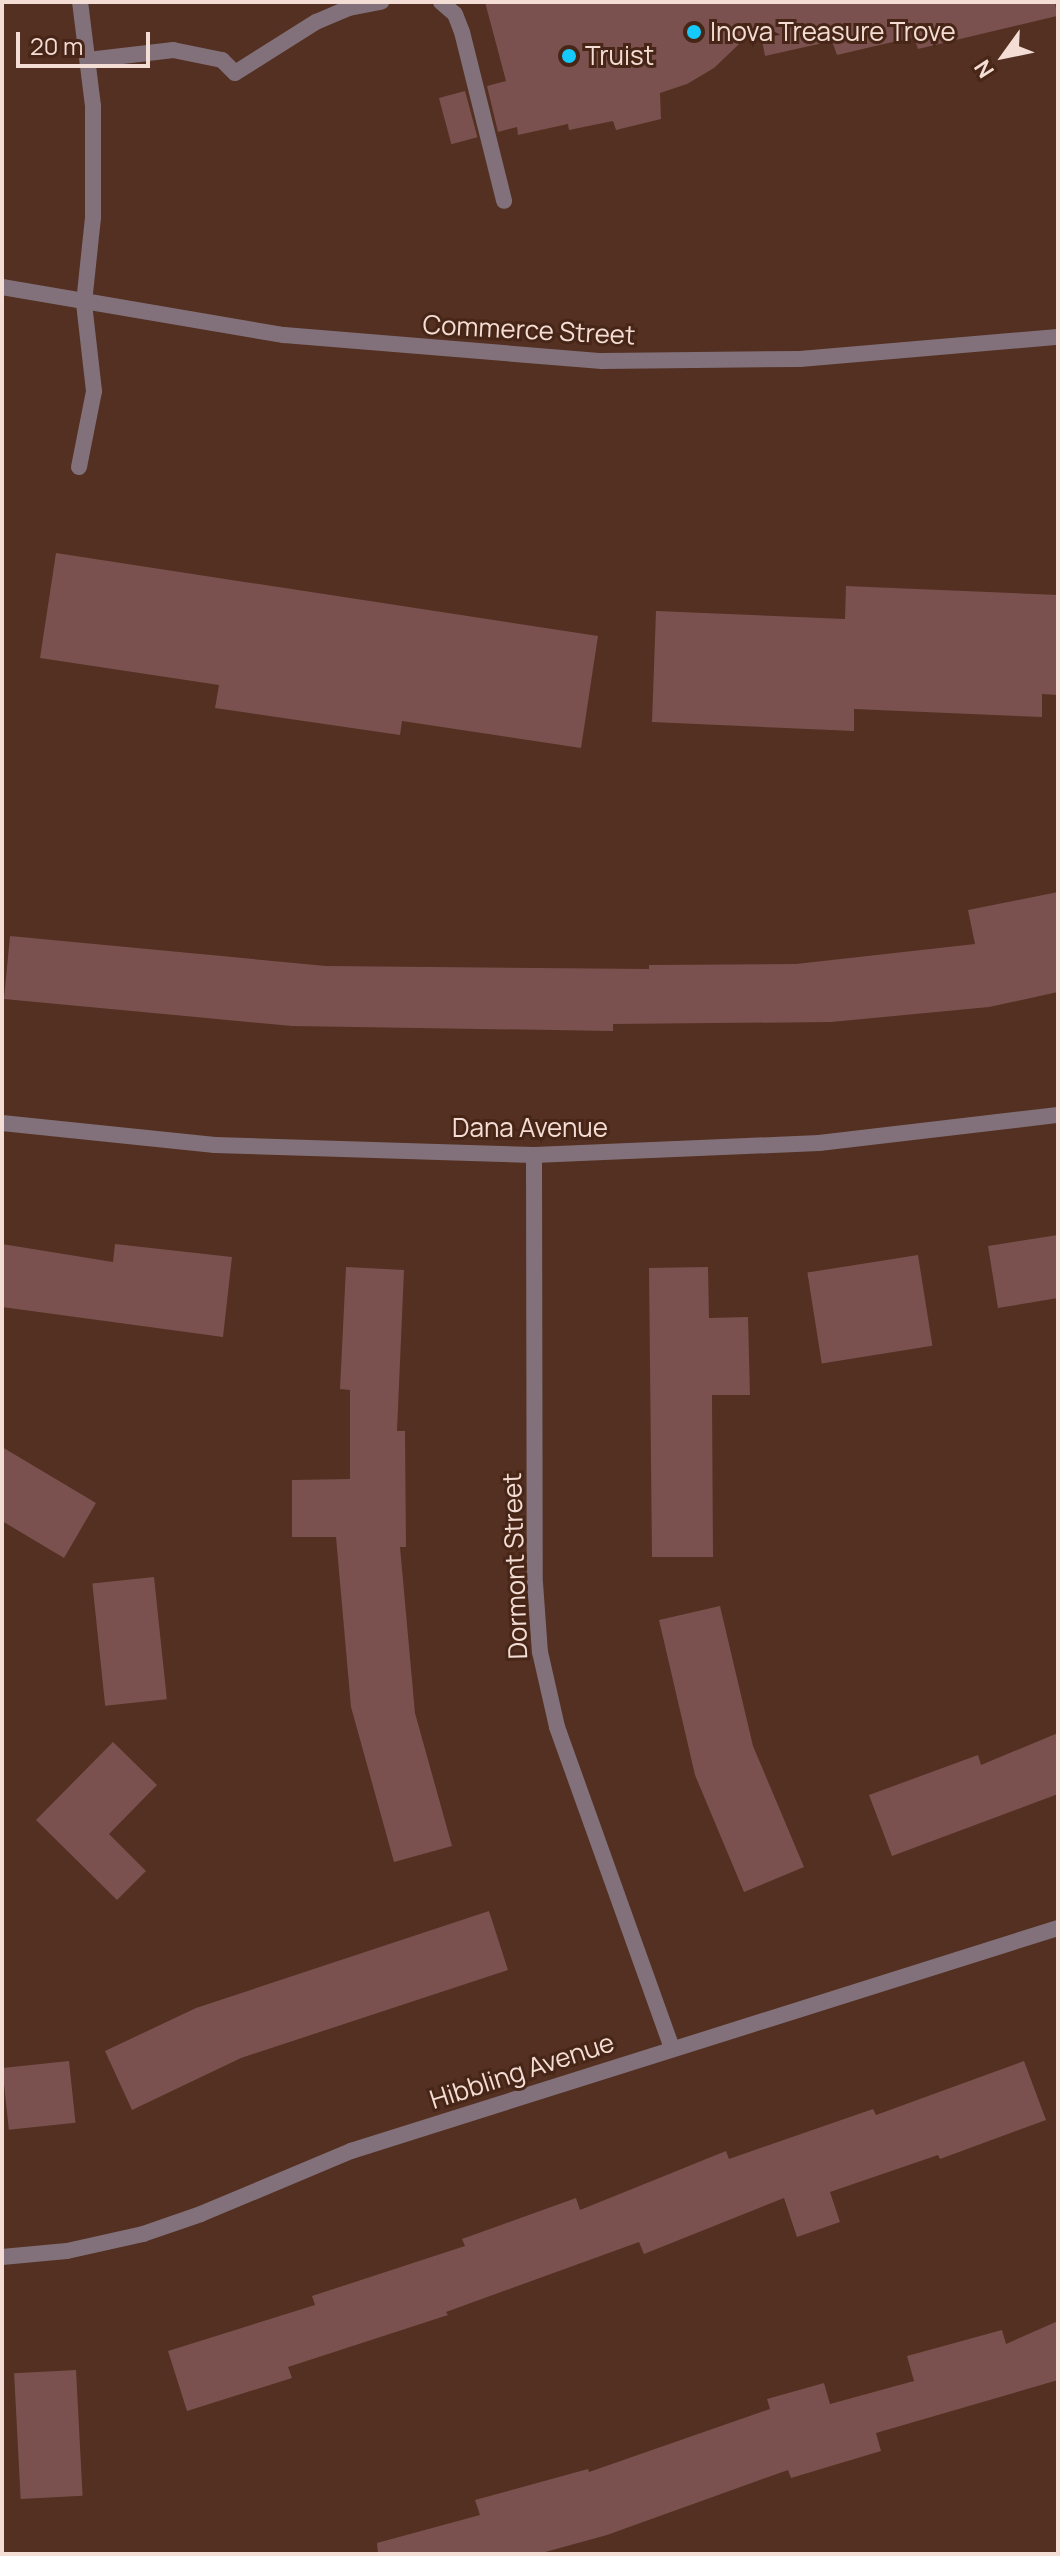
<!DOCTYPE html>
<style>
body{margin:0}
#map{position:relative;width:1060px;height:2556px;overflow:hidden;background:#533021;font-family:Manrope,sans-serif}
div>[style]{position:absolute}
.building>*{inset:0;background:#7a514e;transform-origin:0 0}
.service>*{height:16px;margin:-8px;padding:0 8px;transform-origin:8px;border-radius:8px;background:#82717a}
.minor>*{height:16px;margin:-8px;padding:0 8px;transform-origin:8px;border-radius:8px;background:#82717a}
.tertiary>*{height:16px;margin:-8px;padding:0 8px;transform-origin:8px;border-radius:8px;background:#82717a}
.dots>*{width:22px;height:22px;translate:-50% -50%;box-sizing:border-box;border:4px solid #472617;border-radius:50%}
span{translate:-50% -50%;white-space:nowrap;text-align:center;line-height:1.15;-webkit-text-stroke:6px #472617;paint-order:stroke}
.poi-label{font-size:26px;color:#f4ddd4}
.left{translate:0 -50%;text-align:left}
.street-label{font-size:26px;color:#f4ddd4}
.frame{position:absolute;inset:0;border:4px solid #f4ddd4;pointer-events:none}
.north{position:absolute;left:964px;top:16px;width:80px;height:80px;-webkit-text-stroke:6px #472617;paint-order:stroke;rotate:237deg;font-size:22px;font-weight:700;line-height:32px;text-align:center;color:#f4ddd4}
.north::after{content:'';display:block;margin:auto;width:28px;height:36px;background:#f4ddd4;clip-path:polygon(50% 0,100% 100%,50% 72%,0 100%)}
.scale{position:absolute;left:16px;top:32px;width:134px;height:36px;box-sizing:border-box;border:4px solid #f4ddd4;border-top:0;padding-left:10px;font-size:24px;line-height:28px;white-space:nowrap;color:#f4ddd4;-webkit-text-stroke:6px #472617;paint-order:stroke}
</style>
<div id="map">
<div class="building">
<i style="clip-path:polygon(485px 2px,1055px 2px,1057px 16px,918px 49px,914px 37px,837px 55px,832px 41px,765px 56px,759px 25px,714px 68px,687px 84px,660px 93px,661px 119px,616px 130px,613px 121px,569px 130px,568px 124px,518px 135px,517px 127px,498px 132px,487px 86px,506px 81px)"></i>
<i style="left:465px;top:91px;width:48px;height:27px;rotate:75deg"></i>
<i style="clip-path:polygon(56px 553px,598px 636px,581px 748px,402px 721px,400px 735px,215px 708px,219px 685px,40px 658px)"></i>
<i style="clip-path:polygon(846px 586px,1058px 595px,1058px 695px,1042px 694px,1042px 717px,854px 709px,854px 731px,652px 722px,656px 611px,845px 619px)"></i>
<i style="clip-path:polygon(1058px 892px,1058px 992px,989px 1007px,831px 1022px,613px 1024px,613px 1031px,292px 1026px,4px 999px,10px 936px,326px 966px,649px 969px,649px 965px,796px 964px,975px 944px,968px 910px)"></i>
<i style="clip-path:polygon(1058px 1235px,1058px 1298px,998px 1308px,988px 1246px)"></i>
<i style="clip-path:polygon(2px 1244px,113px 1262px,115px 1244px,232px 1257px,223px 1337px,2px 1307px)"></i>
<i style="left:918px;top:1255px;width:92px;height:112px;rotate:81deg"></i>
<i style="clip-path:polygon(346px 1267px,404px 1270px,397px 1431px,405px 1431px,406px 1547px,400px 1547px,415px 1713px,452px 1846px,394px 1862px,351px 1707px,336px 1537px,292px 1537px,292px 1480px,350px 1479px,350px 1390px,340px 1389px)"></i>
<i style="clip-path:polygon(708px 1267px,709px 1318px,748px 1317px,750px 1395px,712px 1395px,713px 1557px,652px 1557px,649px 1268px)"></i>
<i style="clip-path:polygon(2px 1447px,96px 1503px,64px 1558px,2px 1521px)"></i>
<i style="left:154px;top:1577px;width:123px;height:62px;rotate:84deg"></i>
<i style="clip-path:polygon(720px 1606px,753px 1746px,804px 1867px,744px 1892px,695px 1775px,659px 1620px)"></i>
<i style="clip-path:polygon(1058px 1733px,1058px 1794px,892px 1856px,869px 1795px,978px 1755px,981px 1765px)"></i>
<i style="clip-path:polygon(113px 1742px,157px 1785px,109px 1834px,146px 1871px,117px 1900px,36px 1820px)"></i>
<i style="clip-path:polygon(489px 1911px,508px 1970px,241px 2058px,132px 2110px,105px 2051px,196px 2008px)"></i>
<i style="left:69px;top:2061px;width:62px;height:67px;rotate:84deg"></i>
<i style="clip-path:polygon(1024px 2061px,1046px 2120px,940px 2159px,938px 2155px,830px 2192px,840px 2222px,797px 2237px,784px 2198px,644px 2254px,639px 2242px,446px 2312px,448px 2315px,288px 2367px,292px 2378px,187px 2411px,168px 2351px,315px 2305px,312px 2296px,465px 2246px,462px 2239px,576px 2198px,580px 2210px,726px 2151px,729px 2159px,873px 2109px,876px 2115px)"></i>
<i style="clip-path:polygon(1058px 2321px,1058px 2380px,876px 2433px,881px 2451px,791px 2478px,788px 2470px,607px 2535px,538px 2554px,378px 2554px,377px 2543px,480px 2515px,475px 2500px,588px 2469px,589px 2472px,770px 2409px,767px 2399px,824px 2383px,830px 2404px,914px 2381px,907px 2356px,1002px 2330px,1006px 2344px)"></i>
<i style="left:76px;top:2370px;width:126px;height:62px;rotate:87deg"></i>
</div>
<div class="service">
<i style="left:441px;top:2px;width:18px;rotate:41deg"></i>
<i style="left:455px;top:14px;width:19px;rotate:69deg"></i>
<i style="left:462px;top:32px;width:174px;rotate:76deg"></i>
<i style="left:88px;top:60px;width:86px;rotate:-6.7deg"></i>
<i style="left:173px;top:50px;width:50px;rotate:11.5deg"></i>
<i style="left:222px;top:60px;width:18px;rotate:45deg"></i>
<i style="left:235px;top:73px;width:96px;rotate:-32.2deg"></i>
<i style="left:316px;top:22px;width:36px;rotate:-23deg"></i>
<i style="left:349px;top:8px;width:33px;rotate:-11deg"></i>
<i style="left:79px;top:467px;width:77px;rotate:-78.8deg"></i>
<i style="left:94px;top:391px;width:89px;rotate:-96.5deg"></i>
<i style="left:84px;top:303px;width:85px;rotate:-84deg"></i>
<i style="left:93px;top:218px;width:112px;rotate:-90deg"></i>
<i style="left:93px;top:106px;width:105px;rotate:-97.1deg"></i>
</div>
<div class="minor">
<i style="left:2px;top:1123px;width:214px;rotate:5.9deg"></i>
<i style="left:215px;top:1145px;width:319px;rotate:1.8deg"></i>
<i style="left:534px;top:1155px;width:285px;rotate:-2.4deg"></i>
<i style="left:819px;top:1143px;width:241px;rotate:-6.7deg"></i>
<i style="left:534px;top:1155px;width:428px;rotate:89.9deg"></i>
<i style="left:535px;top:1583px;width:69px;rotate:85.9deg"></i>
<i style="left:540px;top:1652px;width:77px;rotate:77.2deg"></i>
<i style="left:557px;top:1727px;width:341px;rotate:70.3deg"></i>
<i style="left:2px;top:2257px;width:65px;rotate:-5.3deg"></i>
<i style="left:67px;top:2251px;width:78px;rotate:-12.6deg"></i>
<i style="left:143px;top:2234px;width:61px;rotate:-19deg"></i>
<i style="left:201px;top:2214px;width:163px;rotate:-22.8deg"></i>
<i style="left:351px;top:2151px;width:741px;rotate:-17.51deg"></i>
</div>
<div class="tertiary">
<i style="left:2px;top:287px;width:286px;rotate:9.7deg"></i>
<i style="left:284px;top:335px;width:319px;rotate:4.7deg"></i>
<i style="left:602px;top:361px;width:198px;rotate:-0.6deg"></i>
<i style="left:800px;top:359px;width:259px;rotate:-4.9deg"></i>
</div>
<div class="dots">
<i style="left:694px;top:32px;background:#15cafb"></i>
<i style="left:569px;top:56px;background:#15cafb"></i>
</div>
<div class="poi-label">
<span class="left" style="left:710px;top:32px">Inova Treasure Trove</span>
<span class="left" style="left:585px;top:56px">Truist</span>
</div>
<div class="street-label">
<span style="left:529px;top:330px;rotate:3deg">Commerce Street</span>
<span style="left:530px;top:1128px">Dana Avenue</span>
<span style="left:515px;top:1566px;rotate:-92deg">Dormont Street</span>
<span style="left:522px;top:2071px;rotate:-18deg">Hibbling Avenue</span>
</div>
<div class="frame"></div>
<div class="north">N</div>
<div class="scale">20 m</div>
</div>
